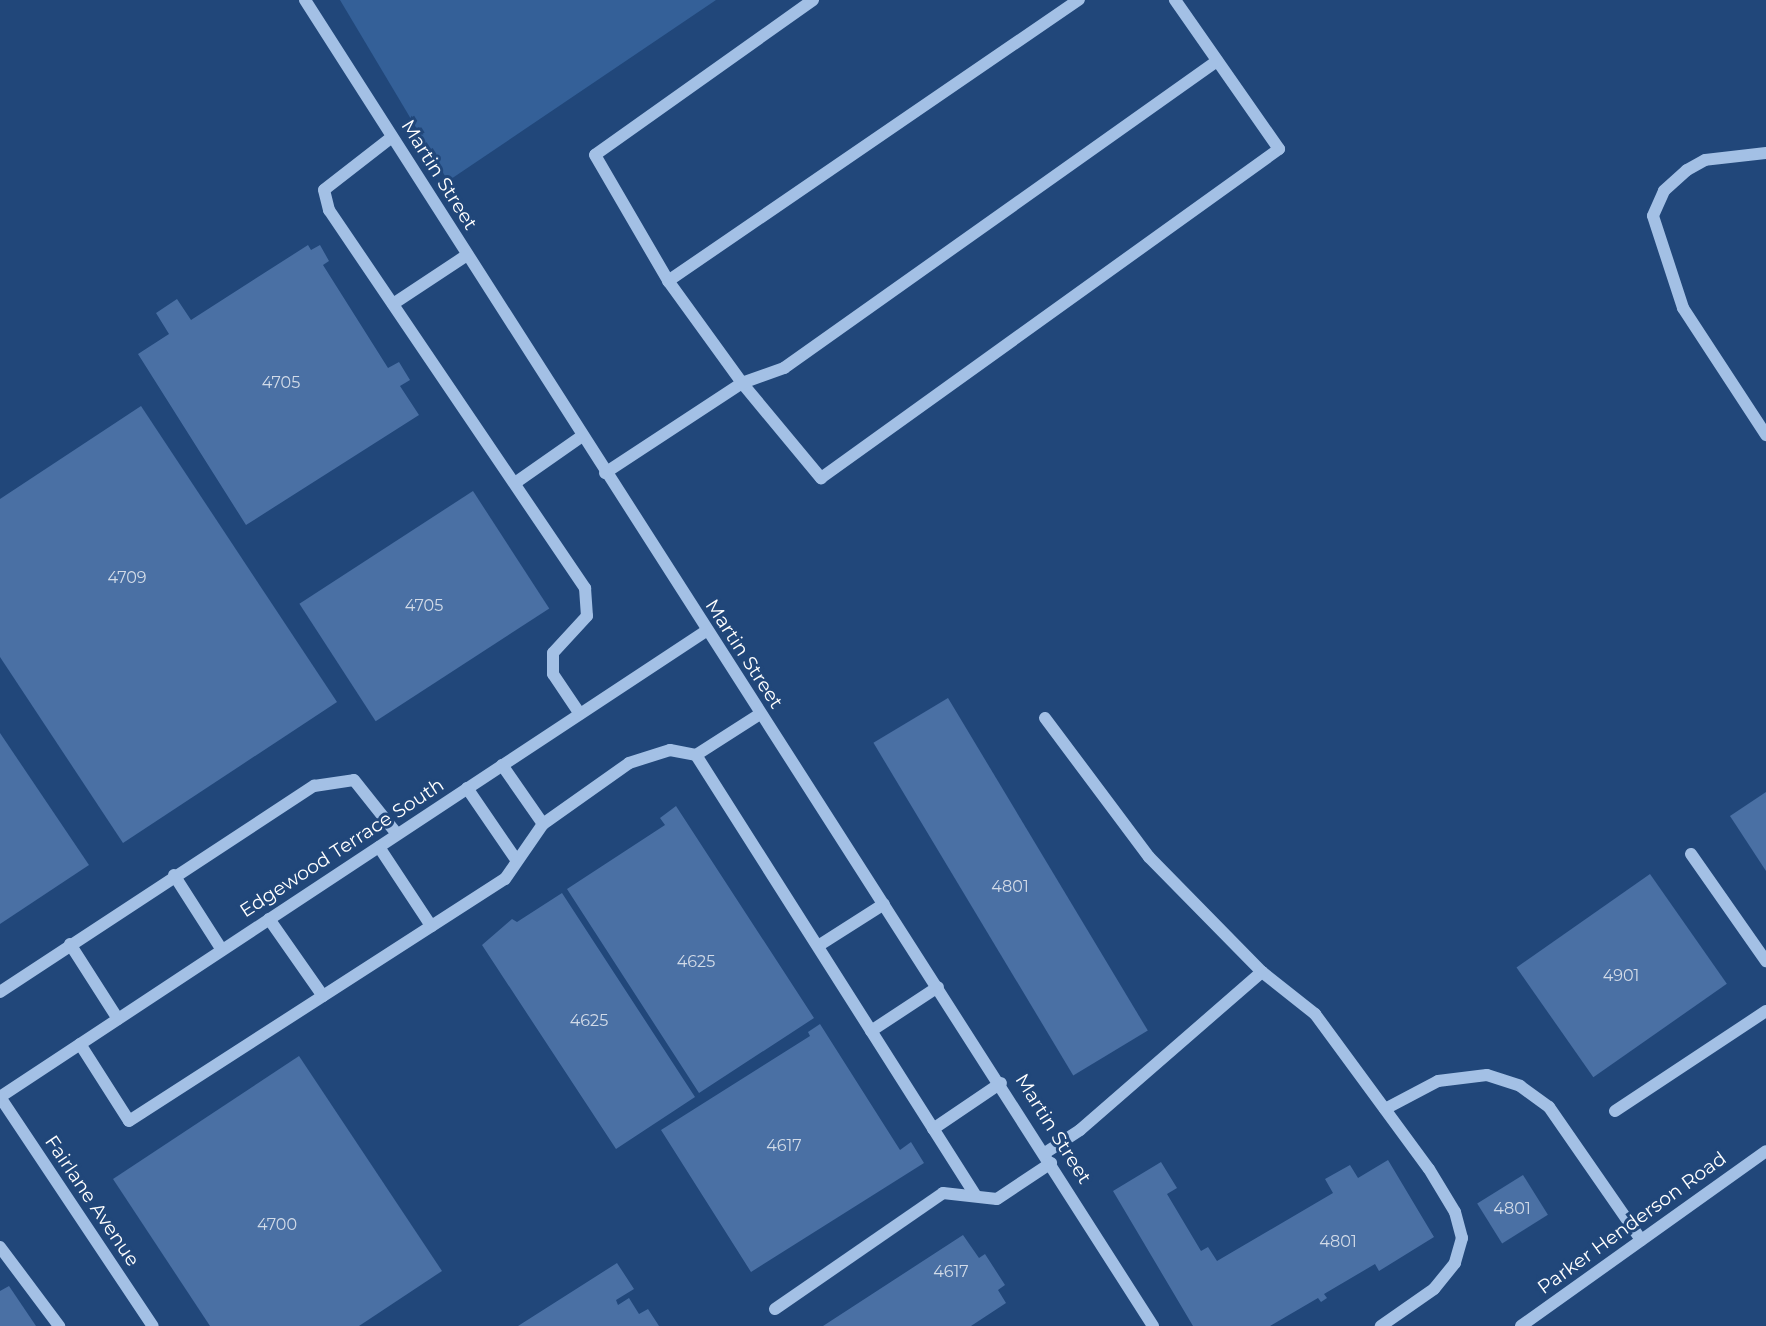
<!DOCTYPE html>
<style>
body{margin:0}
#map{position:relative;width:1766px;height:1326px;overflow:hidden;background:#21477a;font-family:Montserrat,sans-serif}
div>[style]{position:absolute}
.green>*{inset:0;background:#346098}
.building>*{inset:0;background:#4a70a4;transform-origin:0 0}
.minor>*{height:12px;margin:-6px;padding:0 6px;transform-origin:6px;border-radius:6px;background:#a3c0e5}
span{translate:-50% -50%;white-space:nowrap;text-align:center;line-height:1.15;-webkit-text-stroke:6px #21477a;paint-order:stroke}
.number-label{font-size:16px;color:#d2dbe8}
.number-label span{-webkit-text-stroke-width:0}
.street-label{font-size:19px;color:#fff}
</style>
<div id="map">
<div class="green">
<i style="clip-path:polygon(340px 0,716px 0,448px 181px)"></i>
</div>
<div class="building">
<i style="clip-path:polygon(308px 245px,311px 250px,320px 245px,329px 261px,323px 265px,388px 368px,399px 362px,410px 380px,400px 386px,419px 415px,246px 525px,138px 354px,169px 334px,156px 313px,177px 299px,191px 320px)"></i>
<i style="clip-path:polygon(141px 406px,337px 702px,123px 843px,0 657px,0 499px)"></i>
<i style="left:473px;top:491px;width:140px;height:207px;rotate:57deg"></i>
<i style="left:948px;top:698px;width:388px;height:87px;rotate:59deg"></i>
<i style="clip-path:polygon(0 733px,89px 865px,0 924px)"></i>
<i style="clip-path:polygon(1766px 792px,1766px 871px,1730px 816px)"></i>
<i style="clip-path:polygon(676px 806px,814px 1018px,699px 1093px,567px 889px,665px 825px,660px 818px)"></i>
<i style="left:1650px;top:874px;width:134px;height:163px;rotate:55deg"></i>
<i style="clip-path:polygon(562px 893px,695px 1097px,616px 1149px,482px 945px,512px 919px,517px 922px)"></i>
<i style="clip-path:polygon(820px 1024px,900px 1150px,911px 1142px,924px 1163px,751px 1272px,661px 1130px,810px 1036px,808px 1032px)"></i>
<i style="clip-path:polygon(299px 1056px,442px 1271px,359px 1326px,210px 1326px,113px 1179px)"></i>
<i style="clip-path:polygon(1388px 1160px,1434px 1237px,1379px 1271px,1375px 1264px,1324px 1294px,1327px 1298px,1321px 1302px,1318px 1298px,1270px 1326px,1193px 1326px,1113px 1191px,1161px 1162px,1177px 1188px,1167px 1194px,1201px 1251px,1208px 1247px,1217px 1261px,1333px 1193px,1325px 1179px,1350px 1165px,1358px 1178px)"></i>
<i style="left:1523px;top:1175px;width:47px;height:54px;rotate:58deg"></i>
<i style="clip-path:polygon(963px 1235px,979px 1258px,985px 1254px,1005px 1285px,998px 1290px,1006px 1303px,971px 1326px,823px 1326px)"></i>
<i style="clip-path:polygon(617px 1263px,634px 1289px,616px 1300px,618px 1305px,629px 1298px,639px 1314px,648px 1309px,659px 1326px,518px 1326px)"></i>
<i style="clip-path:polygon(9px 1286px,36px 1326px,0 1326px,0 1291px)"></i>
</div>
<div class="minor">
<i style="left:305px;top:0;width:1574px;rotate:57.4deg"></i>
<i style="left:813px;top:0;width:267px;rotate:144.6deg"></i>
<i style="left:595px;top:155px;width:147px;rotate:59.8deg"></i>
<i style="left:669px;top:282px;width:125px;rotate:54.1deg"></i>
<i style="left:742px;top:383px;width:124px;rotate:50.3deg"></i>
<i style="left:821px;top:478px;width:564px;rotate:-35.69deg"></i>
<i style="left:1279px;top:149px;width:182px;rotate:-124.9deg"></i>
<i style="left:392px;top:137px;width:86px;rotate:142.1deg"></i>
<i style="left:324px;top:190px;width:21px;rotate:76deg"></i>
<i style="left:329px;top:210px;width:457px;rotate:55.9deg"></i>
<i style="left:585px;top:588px;width:28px;rotate:86deg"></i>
<i style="left:587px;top:616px;width:50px;rotate:132.6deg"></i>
<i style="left:553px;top:653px;width:21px;rotate:90deg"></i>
<i style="left:553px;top:674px;width:48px;rotate:56deg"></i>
<i style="left:1766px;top:153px;width:61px;rotate:173.5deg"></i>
<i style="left:1705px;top:160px;width:21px;rotate:151deg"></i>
<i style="left:1687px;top:170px;width:31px;rotate:138deg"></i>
<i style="left:1664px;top:191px;width:27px;rotate:114deg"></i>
<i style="left:1653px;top:216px;width:97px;rotate:71.9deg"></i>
<i style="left:1683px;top:308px;width:152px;rotate:56.8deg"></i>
<i style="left:668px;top:281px;width:498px;rotate:-34.4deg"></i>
<i style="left:393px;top:304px;width:89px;rotate:-33.5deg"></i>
<i style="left:605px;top:473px;width:164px;rotate:-33.3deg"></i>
<i style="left:742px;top:383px;width:45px;rotate:-19.7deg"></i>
<i style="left:784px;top:368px;width:531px;rotate:-35.34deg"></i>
<i style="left:515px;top:483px;width:82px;rotate:-35deg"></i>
<i style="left:1045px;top:718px;width:174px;rotate:53.2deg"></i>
<i style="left:1149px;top:857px;width:161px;rotate:45.5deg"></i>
<i style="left:1262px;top:972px;width:68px;rotate:38.4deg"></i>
<i style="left:1315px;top:1014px;width:192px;rotate:53.7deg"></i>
<i style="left:1429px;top:1169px;width:50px;rotate:58.8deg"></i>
<i style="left:1455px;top:1212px;width:27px;rotate:75deg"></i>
<i style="left:1462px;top:1238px;width:26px;rotate:106deg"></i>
<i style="left:1455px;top:1263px;width:33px;rotate:129deg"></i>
<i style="left:1434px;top:1289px;width:65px;rotate:145.1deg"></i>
<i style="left:696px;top:755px;width:76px;rotate:-32.6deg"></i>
<i style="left:502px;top:765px;width:72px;rotate:55.2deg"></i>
<i style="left:467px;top:788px;width:88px;rotate:55.6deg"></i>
<i style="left:379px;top:847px;width:95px;rotate:56.6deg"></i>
<i style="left:1691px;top:854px;width:131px;rotate:55deg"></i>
<i style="left:174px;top:875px;width:89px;rotate:57.4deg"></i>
<i style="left:269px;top:919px;width:94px;rotate:55deg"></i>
<i style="left:70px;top:944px;width:89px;rotate:57.4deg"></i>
<i style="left:818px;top:946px;width:78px;rotate:-32.5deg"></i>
<i style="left:0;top:992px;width:376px;rotate:-33.3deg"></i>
<i style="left:314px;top:786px;width:40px;rotate:-8.5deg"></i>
<i style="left:354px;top:780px;width:69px;rotate:51.5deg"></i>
<i style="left:871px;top:1031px;width:80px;rotate:-33.3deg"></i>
<i style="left:80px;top:1044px;width:91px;rotate:57.5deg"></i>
<i style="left:129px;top:1121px;width:447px;rotate:-32.8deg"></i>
<i style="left:505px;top:879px;width:67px;rotate:-55.4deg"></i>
<i style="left:543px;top:824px;width:105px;rotate:-35.3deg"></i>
<i style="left:629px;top:763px;width:43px;rotate:-17.6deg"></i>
<i style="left:670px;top:750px;width:26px;rotate:11deg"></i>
<i style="left:696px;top:755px;width:522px;rotate:57.59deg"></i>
<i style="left:0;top:1097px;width:846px;rotate:-33.43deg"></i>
<i style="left:0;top:1097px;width:275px;rotate:56.3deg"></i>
<i style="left:1385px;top:1109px;width:60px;rotate:-27.8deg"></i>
<i style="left:1438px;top:1081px;width:49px;rotate:-7deg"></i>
<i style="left:1487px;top:1075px;width:35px;rotate:18deg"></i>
<i style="left:1520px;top:1086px;width:36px;rotate:36deg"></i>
<i style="left:1549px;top:1107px;width:162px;rotate:55.3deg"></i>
<i style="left:1615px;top:1111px;width:181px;rotate:-33.5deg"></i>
<i style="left:933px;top:1129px;width:82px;rotate:-34.1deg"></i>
<i style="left:1045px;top:1153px;width:42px;rotate:-33.3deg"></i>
<i style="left:1080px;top:1130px;width:241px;rotate:-41deg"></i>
<i style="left:0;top:1247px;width:99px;rotate:53.2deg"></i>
<i style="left:775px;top:1309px;width:204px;rotate:-34.6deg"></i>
<i style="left:943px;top:1193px;width:54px;rotate:6.3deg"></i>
<i style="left:997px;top:1199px;width:65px;rotate:-33.7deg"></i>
<i style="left:1521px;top:1326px;width:301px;rotate:-35.5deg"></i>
</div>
<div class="number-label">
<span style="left:281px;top:383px">4705</span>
<span style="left:127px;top:578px">4709</span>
<span style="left:424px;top:606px">4705</span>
<span style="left:1010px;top:887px">4801</span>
<span style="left:696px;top:962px">4625</span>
<span style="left:1621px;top:976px">4901</span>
<span style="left:589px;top:1021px">4625</span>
<span style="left:784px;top:1146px">4617</span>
<span style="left:1512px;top:1209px">4801</span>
<span style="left:277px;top:1225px">4700</span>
<span style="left:1338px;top:1242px">4801</span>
<span style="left:951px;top:1272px">4617</span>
</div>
<div class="street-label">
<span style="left:439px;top:175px;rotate:58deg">Martin Street</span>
<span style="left:744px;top:654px;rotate:57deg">Martin Street</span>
<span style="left:342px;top:848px;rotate:-33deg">Edgewood Terrace South</span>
<span style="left:1053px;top:1129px;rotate:58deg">Martin Street</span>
<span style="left:92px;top:1201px;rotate:56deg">Fairlane Avenue</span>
<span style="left:1632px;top:1223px;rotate:-36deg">Parker Henderson Road</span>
</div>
</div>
